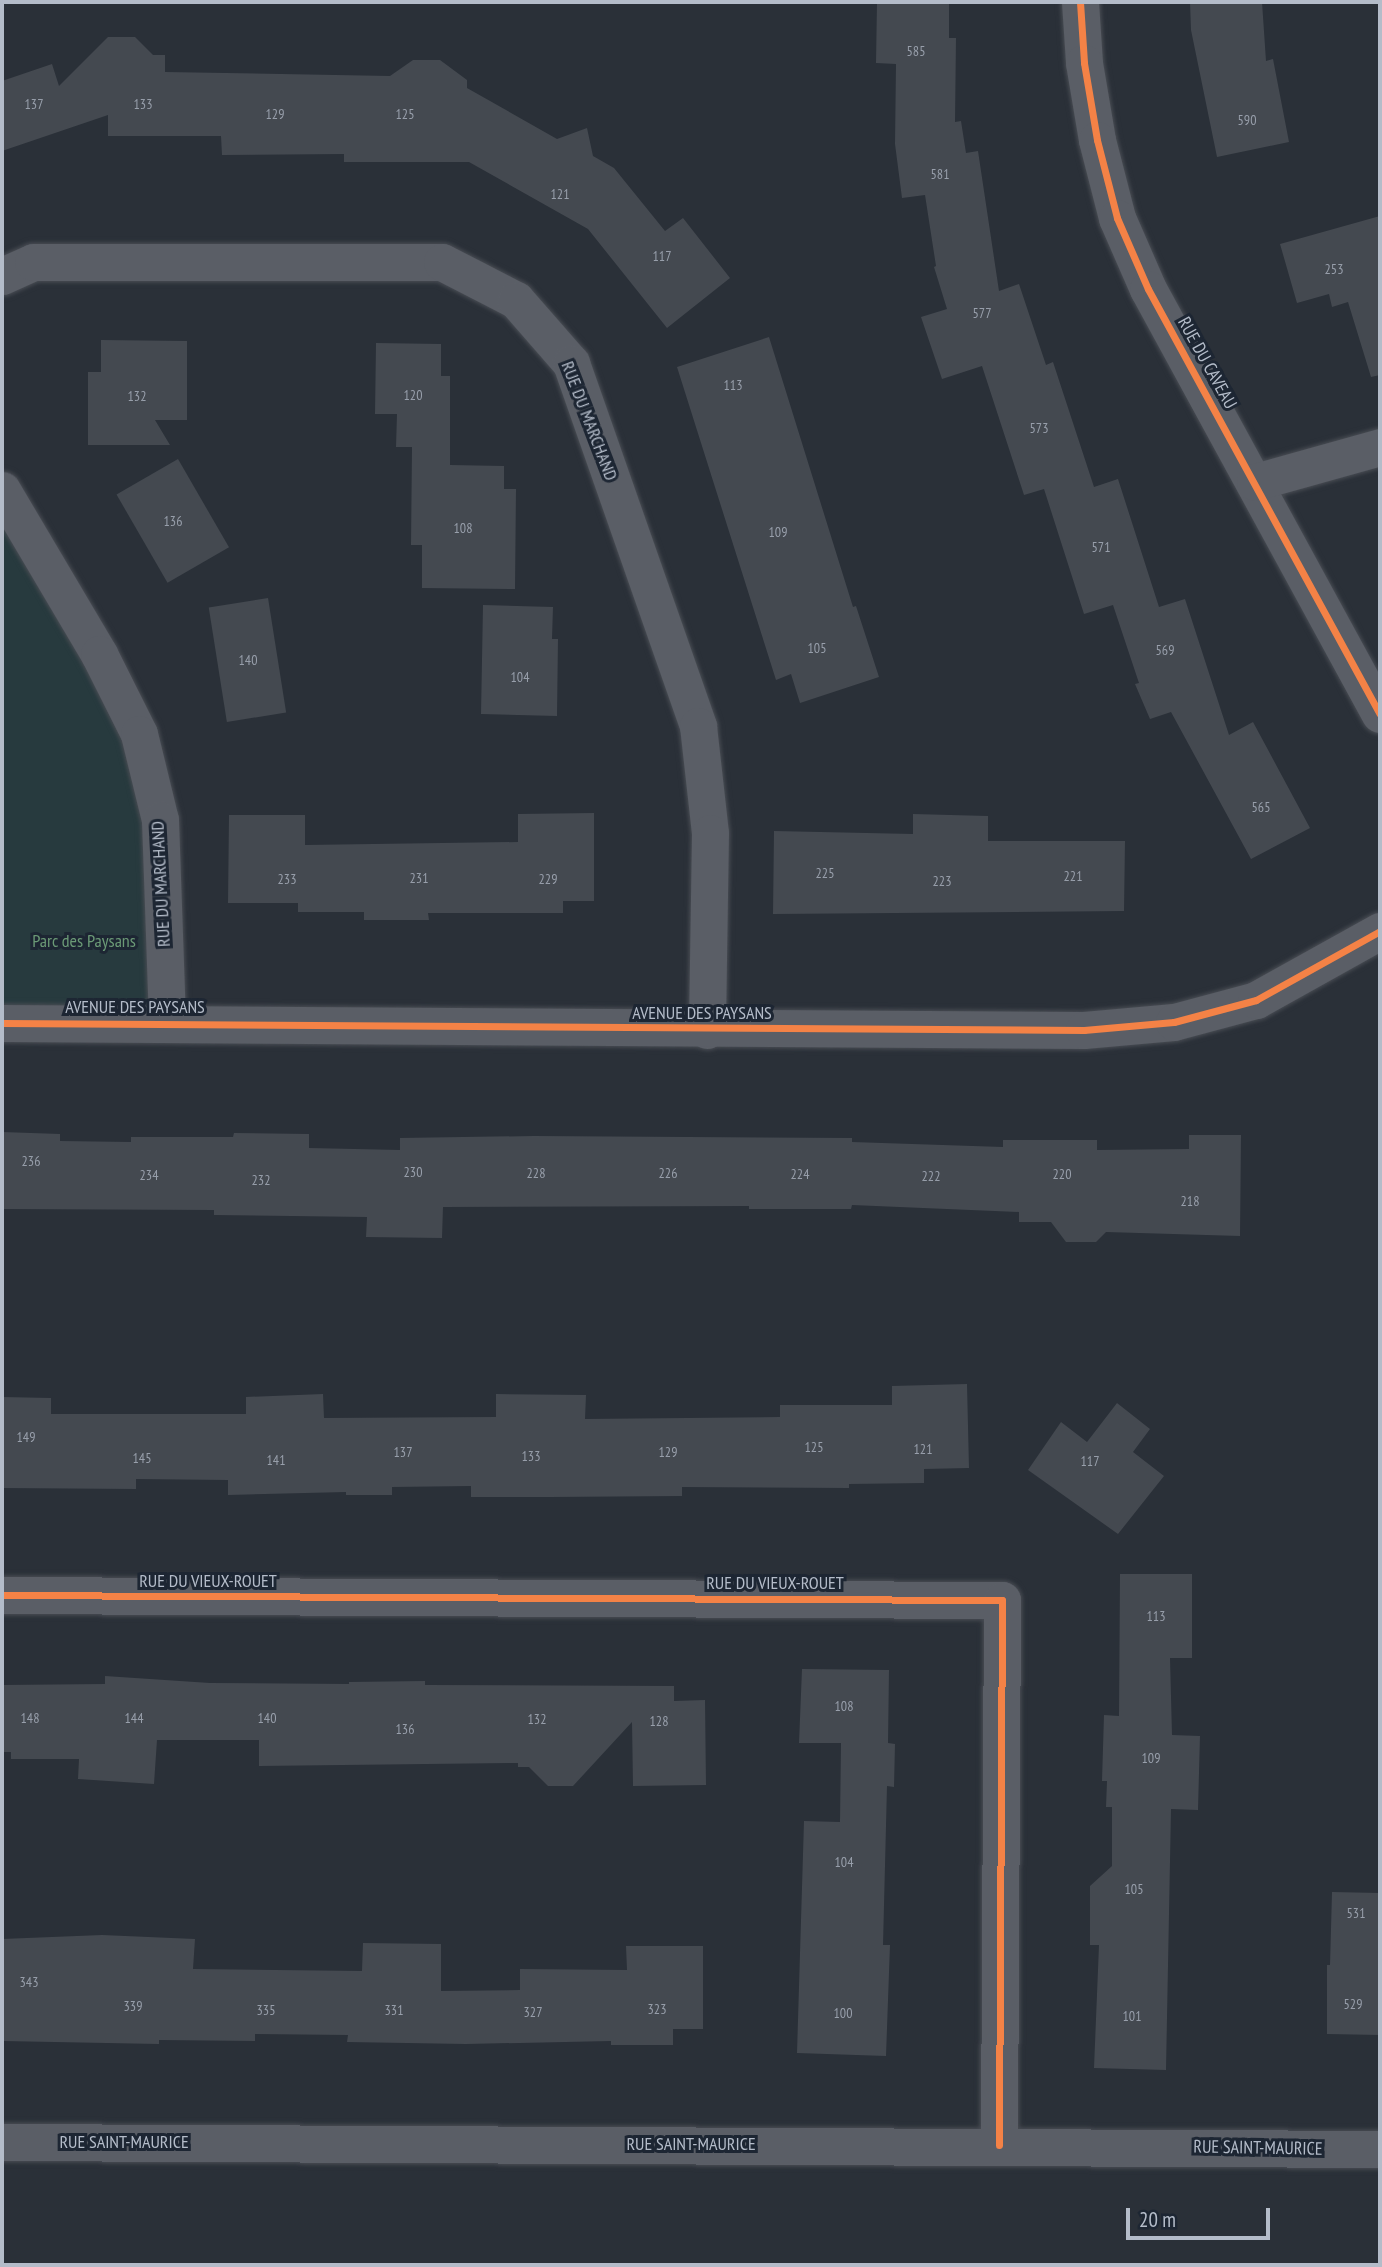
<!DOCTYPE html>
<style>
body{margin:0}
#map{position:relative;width:1382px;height:2267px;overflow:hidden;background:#2a3038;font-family:"PT Sans Narrow",sans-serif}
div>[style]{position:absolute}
.green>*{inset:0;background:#273a3e}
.building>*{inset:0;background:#444950;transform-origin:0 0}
.roads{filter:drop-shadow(0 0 2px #484c53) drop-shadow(0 0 2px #484c53)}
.street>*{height:37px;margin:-18.5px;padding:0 18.5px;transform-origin:18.5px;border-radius:18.5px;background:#5a5e66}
.cycleway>*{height:7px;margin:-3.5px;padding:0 3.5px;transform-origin:3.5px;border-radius:3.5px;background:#f48246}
span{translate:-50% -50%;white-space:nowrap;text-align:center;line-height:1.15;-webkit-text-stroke:6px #1d2633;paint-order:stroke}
.number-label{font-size:14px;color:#989fab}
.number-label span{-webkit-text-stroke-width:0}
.street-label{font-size:18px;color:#b4bcc9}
.park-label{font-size:18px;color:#6b9a76}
.frame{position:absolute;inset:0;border:4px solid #b4bcc9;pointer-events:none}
.scale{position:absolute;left:1126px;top:2208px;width:144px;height:32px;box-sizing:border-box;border:4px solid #b4bcc9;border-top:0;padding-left:9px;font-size:21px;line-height:24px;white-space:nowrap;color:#b4bcc9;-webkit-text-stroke:5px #1d2633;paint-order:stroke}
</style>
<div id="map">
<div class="green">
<i style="clip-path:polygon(2px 490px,139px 734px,167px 1022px,2px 1023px)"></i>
</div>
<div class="building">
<i style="clip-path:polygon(877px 2px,949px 2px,949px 38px,956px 38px,955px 122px,961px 121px,966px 153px,978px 151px,999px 291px,1019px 284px,1046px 365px,1053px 362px,1094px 487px,1118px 479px,1159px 607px,1185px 599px,1229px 735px,1253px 722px,1310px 828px,1251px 859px,1171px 712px,1150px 719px,1135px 684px,1139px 683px,1113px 605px,1084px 614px,1044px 489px,1024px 495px,982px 366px,942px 379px,921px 317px,947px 309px,934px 267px,936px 266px,925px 195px,902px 198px,895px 144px,896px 64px,876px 63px)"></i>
<i style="clip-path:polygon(1190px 2px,1262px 2px,1266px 61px,1273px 59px,1289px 142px,1217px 157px,1191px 30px)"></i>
<i style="clip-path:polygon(108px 37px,135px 37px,153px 55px,165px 55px,165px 72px,390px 76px,413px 60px,440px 60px,467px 80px,467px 88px,557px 139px,587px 128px,593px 156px,614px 168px,665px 231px,683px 218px,730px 278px,667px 328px,588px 229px,469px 162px,344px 162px,344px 154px,222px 155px,221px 136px,108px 136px,108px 115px,2px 151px,2px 81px,52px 64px,59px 86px)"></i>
<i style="clip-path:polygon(1380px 216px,1380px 375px,1371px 377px,1348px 302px,1332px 307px,1329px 294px,1297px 303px,1280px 244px)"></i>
<i style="clip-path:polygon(769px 337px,853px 607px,856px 606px,879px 677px,800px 703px,791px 674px,776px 680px,677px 367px)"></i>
<i style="clip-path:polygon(101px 340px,187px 341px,187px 420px,155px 420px,170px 445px,88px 445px,88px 372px,101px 372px)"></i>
<i style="clip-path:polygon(376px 343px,441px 344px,441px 376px,450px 376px,450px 465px,504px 466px,504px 489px,516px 489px,515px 589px,422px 588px,422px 545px,411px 545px,412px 447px,396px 447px,397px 414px,375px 414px)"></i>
<i style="left:178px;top:459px;width:102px;height:71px;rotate:60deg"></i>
<i style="left:268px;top:598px;width:116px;height:60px;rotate:81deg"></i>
<i style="clip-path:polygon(483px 605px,553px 607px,552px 639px,558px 639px,557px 716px,481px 714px)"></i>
<i style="clip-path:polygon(594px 813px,594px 901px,563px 901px,563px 913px,428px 913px,429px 920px,364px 920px,364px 912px,298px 912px,298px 903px,228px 903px,229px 815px,305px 815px,305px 845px,518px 842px,518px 814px)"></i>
<i style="clip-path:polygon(913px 814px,988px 816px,988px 841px,1125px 841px,1124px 911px,773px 914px,774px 831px,913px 834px)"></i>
<i style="clip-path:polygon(2px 1132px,60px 1134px,60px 1141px,131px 1142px,131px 1137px,233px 1137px,234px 1133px,309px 1134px,309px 1148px,400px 1150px,400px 1138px,534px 1136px,852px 1138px,852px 1142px,1003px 1147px,1003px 1140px,1097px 1140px,1097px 1150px,1189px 1149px,1189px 1135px,1241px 1135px,1240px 1236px,1106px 1232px,1096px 1242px,1066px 1242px,1051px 1222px,1019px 1222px,1019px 1212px,852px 1205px,851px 1209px,749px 1209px,749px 1206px,443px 1207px,442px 1238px,366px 1237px,367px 1217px,214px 1215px,214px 1210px,2px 1209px)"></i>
<i style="clip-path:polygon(967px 1384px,969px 1468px,924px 1469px,924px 1483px,849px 1484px,849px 1488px,682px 1487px,682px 1496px,550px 1497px,471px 1497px,471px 1486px,392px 1487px,392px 1495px,346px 1495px,346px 1492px,228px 1495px,228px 1480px,136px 1479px,136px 1489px,2px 1488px,2px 1397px,51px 1398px,51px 1414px,246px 1414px,246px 1397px,323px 1394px,324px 1418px,496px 1417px,496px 1394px,586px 1395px,585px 1419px,780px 1417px,780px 1405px,892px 1405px,892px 1386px)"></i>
<i style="clip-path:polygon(1117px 1403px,1150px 1429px,1133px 1452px,1164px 1476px,1118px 1534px,1028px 1470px,1061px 1422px,1087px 1442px)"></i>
<i style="clip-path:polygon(1120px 1574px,1192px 1574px,1192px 1658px,1170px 1658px,1172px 1735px,1200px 1736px,1198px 1810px,1171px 1809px,1166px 2070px,1094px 2068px,1099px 1945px,1090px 1945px,1090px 1886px,1112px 1866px,1112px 1807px,1106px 1807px,1107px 1781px,1102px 1781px,1104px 1715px,1119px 1716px)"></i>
<i style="clip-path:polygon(802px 1669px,889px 1670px,888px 1743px,895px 1744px,894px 1787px,887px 1786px,883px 1945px,890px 1945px,886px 2056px,797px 2053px,804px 1821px,840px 1822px,841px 1743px,799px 1743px)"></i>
<i style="clip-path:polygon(105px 1676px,210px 1683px,349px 1684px,349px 1682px,425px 1681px,425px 1685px,674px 1686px,674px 1701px,705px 1700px,706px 1785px,633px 1786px,632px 1722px,573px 1786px,548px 1786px,529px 1767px,518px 1767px,518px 1763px,259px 1766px,259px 1740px,157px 1740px,154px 1784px,78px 1779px,79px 1759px,11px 1759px,11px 1752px,2px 1752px,2px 1685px,105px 1684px)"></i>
<i style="clip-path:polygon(1332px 1892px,1380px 1893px,1380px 2035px,1327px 2034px,1327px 1965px,1330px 1965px)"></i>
<i style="clip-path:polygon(102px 1935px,195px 1939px,193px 1969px,362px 1971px,363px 1943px,441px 1944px,441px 1991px,520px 1990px,520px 1969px,627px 1970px,626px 1946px,703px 1946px,703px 2029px,673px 2029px,673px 2045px,611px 2045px,611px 2041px,466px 2044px,347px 2042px,348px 2035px,255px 2034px,255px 2041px,159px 2040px,159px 2044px,2px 2041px,2px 1939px)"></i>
</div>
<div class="roads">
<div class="street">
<i style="left:1080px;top:2px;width:61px;rotate:86.2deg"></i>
<i style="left:1084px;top:63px;width:78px;rotate:80.4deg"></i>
<i style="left:1097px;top:140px;width:81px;rotate:75.6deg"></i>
<i style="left:1117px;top:218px;width:77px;rotate:66.4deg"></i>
<i style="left:1148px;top:289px;width:484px;rotate:61.4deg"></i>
<i style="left:2px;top:276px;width:34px;rotate:-24deg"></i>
<i style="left:33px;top:262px;width:409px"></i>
<i style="left:442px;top:262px;width:83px;rotate:27.2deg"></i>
<i style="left:516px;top:300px;width:84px;rotate:48.9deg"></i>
<i style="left:571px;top:363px;width:385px;rotate:70.7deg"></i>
<i style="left:698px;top:726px;width:108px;rotate:83.6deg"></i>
<i style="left:710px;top:833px;width:197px;rotate:90.9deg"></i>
<i style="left:1255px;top:482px;width:130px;rotate:-15.6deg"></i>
<i style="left:2px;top:490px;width:191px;rotate:59.4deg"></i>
<i style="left:99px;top:654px;width:89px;rotate:63.4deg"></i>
<i style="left:139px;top:734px;width:89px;rotate:76.3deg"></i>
<i style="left:160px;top:820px;width:202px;rotate:88deg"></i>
<i style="left:2px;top:1023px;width:1082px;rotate:0.37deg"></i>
<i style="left:1084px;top:1030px;width:90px;rotate:-5.1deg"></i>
<i style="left:1174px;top:1022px;width:85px;rotate:-15deg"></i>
<i style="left:1256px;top:1000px;width:142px;rotate:-29.1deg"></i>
<i style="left:2px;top:1595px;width:1000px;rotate:0.29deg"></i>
<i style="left:1002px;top:1600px;width:545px;rotate:90.32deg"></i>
<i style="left:2px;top:2142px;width:1378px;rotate:0.29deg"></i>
</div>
</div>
<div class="cycleway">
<i style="left:1080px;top:2px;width:61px;rotate:86.2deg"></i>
<i style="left:1084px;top:63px;width:78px;rotate:80.4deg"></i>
<i style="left:1097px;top:140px;width:81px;rotate:75.6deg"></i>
<i style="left:1117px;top:218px;width:77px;rotate:66.4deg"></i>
<i style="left:1148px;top:289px;width:484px;rotate:61.4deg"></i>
<i style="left:2px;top:1023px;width:1082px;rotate:0.37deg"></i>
<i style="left:1084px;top:1030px;width:90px;rotate:-5.1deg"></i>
<i style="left:1174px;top:1022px;width:85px;rotate:-15deg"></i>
<i style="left:1256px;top:1000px;width:142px;rotate:-29.1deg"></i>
<i style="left:2px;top:1595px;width:1000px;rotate:0.29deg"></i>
<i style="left:1002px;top:1600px;width:545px;rotate:90.32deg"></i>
</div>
<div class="number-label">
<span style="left:916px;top:51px">585</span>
<span style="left:34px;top:104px">137</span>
<span style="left:143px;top:104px">133</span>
<span style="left:275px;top:114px">129</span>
<span style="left:405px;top:114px">125</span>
<span style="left:1247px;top:120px">590</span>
<span style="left:940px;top:174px">581</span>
<span style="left:560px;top:194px">121</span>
<span style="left:662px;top:256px">117</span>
<span style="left:1334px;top:269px">253</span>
<span style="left:982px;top:313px">577</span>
<span style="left:733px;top:385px">113</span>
<span style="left:413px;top:395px">120</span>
<span style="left:137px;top:396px">132</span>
<span style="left:1039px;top:428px">573</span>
<span style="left:173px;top:521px">136</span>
<span style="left:463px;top:528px">108</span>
<span style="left:778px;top:532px">109</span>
<span style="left:1101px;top:547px">571</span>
<span style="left:817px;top:648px">105</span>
<span style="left:1165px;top:650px">569</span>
<span style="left:248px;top:660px">140</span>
<span style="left:520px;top:677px">104</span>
<span style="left:1261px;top:807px">565</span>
<span style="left:825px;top:873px">225</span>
<span style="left:1073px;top:876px">221</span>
<span style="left:419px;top:878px">231</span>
<span style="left:287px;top:879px">233</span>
<span style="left:548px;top:879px">229</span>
<span style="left:942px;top:881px">223</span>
<span style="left:31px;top:1161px">236</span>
<span style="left:413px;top:1172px">230</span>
<span style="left:536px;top:1173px">228</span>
<span style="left:668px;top:1173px">226</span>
<span style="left:800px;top:1174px">224</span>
<span style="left:1062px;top:1174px">220</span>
<span style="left:149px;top:1175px">234</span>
<span style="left:931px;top:1176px">222</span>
<span style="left:261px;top:1180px">232</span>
<span style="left:1190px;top:1201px">218</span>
<span style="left:26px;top:1437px">149</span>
<span style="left:814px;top:1447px">125</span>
<span style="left:923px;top:1449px">121</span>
<span style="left:403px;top:1452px">137</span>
<span style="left:668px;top:1452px">129</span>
<span style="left:531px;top:1456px">133</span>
<span style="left:142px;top:1458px">145</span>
<span style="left:276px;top:1460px">141</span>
<span style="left:1090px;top:1461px">117</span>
<span style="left:1156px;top:1616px">113</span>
<span style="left:844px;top:1706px">108</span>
<span style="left:30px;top:1718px">148</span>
<span style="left:134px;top:1718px">144</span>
<span style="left:267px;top:1718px">140</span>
<span style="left:537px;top:1719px">132</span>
<span style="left:659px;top:1721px">128</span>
<span style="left:405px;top:1729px">136</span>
<span style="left:1151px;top:1758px">109</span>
<span style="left:844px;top:1862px">104</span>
<span style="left:1134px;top:1889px">105</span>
<span style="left:1356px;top:1913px">531</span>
<span style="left:29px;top:1982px">343</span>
<span style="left:1353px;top:2004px">529</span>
<span style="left:133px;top:2006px">339</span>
<span style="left:657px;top:2009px">323</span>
<span style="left:266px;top:2010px">335</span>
<span style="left:394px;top:2010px">331</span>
<span style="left:533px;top:2012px">327</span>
<span style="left:843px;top:2013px">100</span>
<span style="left:1132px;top:2016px">101</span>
</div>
<div class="street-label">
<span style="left:1207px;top:363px;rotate:61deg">RUE DU CAVEAU</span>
<span style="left:589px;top:421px;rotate:69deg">RUE DU MARCHAND</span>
<span style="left:161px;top:884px;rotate:-93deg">RUE DU MARCHAND</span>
<span style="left:135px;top:1007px">AVENUE DES PAYSANS</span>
<span style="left:702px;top:1013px">AVENUE DES PAYSANS</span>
<span style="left:208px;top:1581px">RUE DU VIEUX-ROUET</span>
<span style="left:775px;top:1583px">RUE DU VIEUX-ROUET</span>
<span style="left:124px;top:2142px">RUE SAINT-MAURICE</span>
<span style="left:691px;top:2144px">RUE SAINT-MAURICE</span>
<span style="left:1258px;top:2148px;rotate:1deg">RUE SAINT-MAURICE</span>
</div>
<div class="park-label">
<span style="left:84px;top:941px">Parc des Paysans</span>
</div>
<div class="frame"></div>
<div class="scale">20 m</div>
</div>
